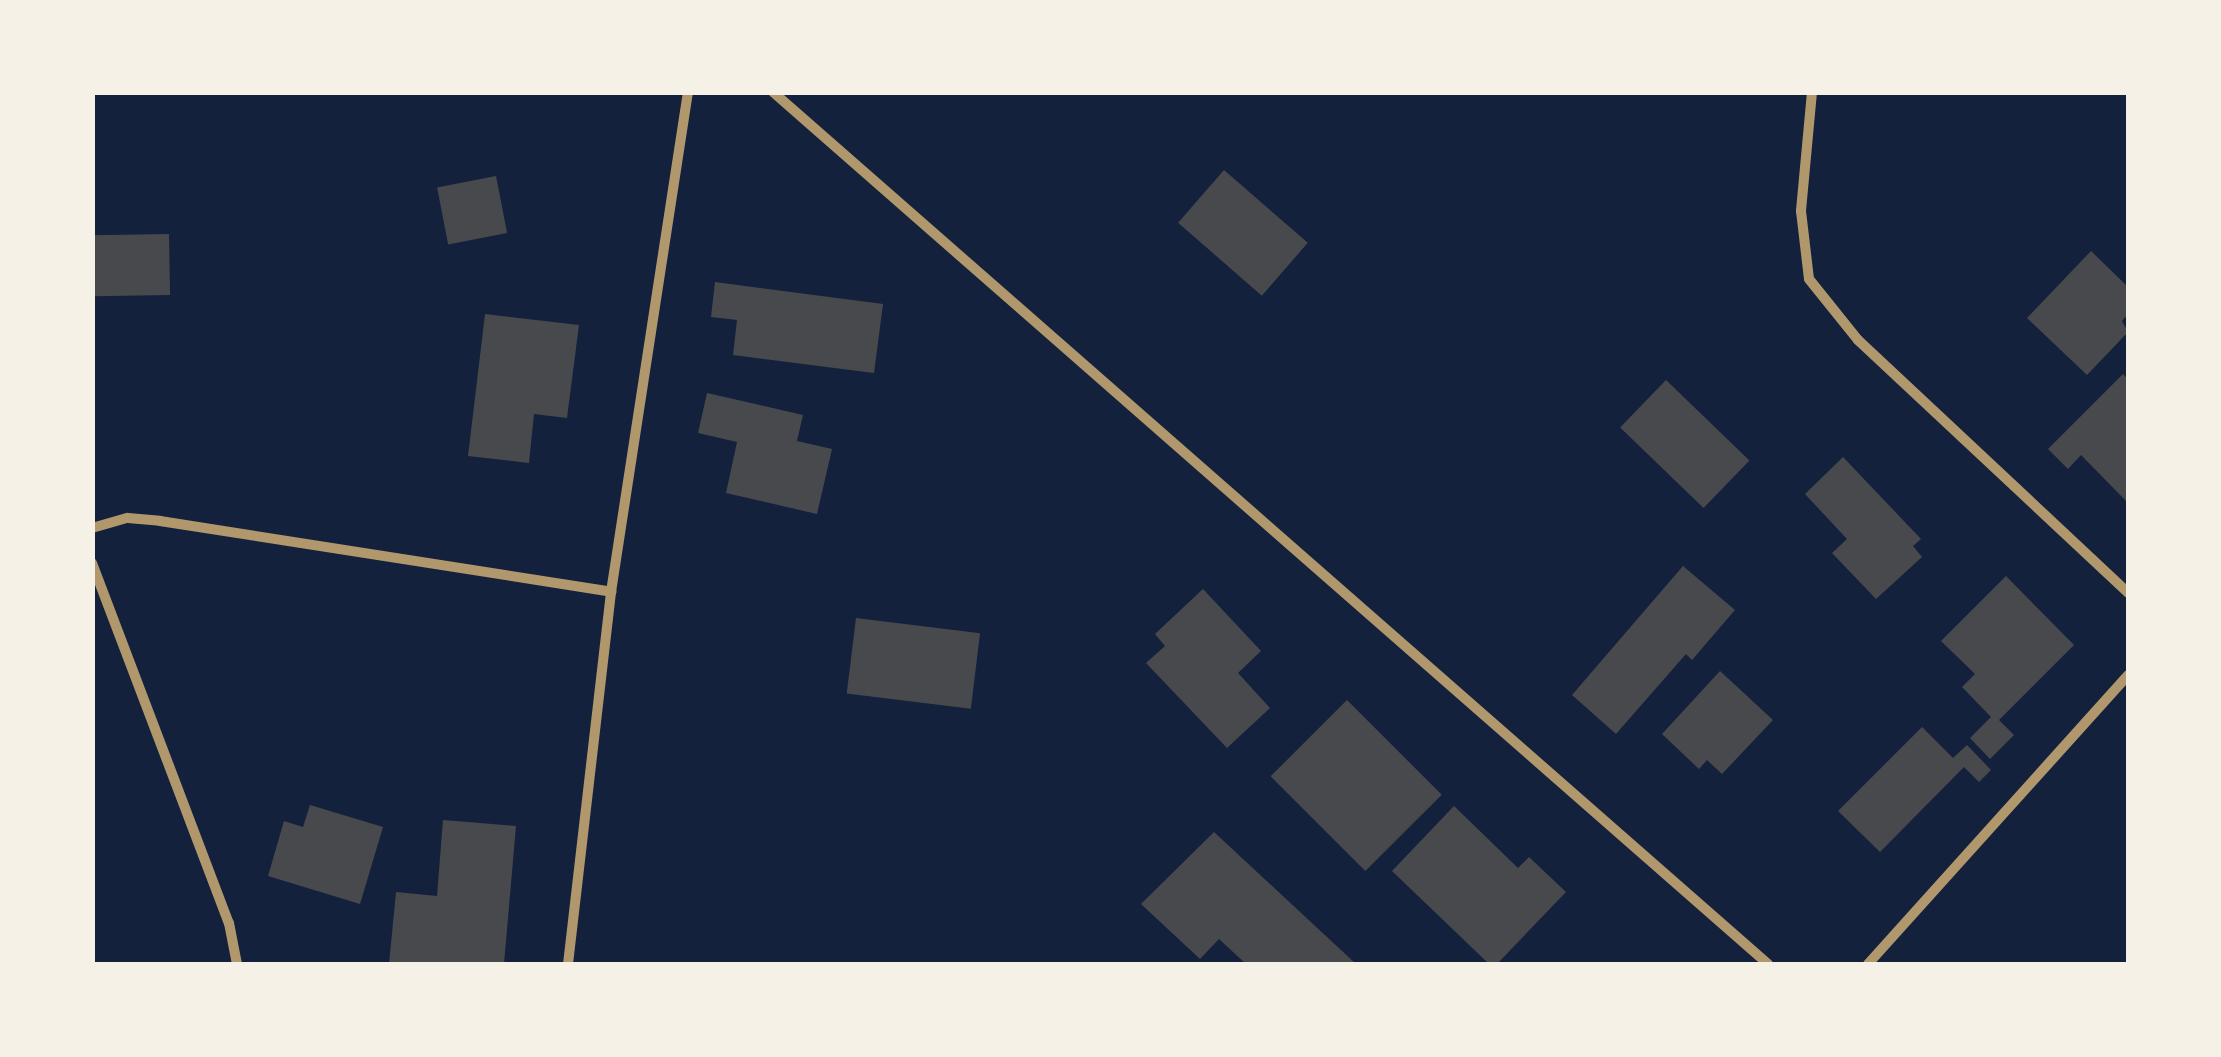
<!DOCTYPE html>
<style>
body{margin:0}
#map{position:relative;width:2221px;height:1057px;overflow:hidden;background:#14213d;font-family:"IBM Plex Sans",sans-serif}
div>[style]{position:absolute}
.building>*{inset:0;background:#48494c;transform-origin:0 0}
.minor>*{height:10px;margin:-5px;padding:0 5px;transform-origin:5px;border-radius:5px;background:#b1986c}
span{translate:-50% -50%;white-space:nowrap;text-align:center;line-height:1.15;-webkit-text-stroke:8px #f6f1e7;paint-order:stroke}
.frame{position:absolute;inset:0;border:95px solid #f6f1e7;pointer-events:none}
</style>
<div id="map">
<div class="building">
<i style="left:1224px;top:170px;width:111px;height:70px;rotate:41deg"></i>
<i style="left:496px;top:176px;width:58px;height:60px;rotate:79deg"></i>
<i style="left:169px;top:234px;width:61px;height:77px;rotate:89deg"></i>
<i style="clip-path:polygon(2091px 251px,2128px 287px,2128px 314px,2122px 321px,2128px 332px,2087px 375px,2027px 318px)"></i>
<i style="clip-path:polygon(715px 282px,883px 304px,874px 373px,733px 355px,737px 320px,711px 317px)"></i>
<i style="clip-path:polygon(485px 314px,579px 325px,567px 418px,534px 414px,529px 463px,468px 456px)"></i>
<i style="clip-path:polygon(2123px 374px,2128px 379px,2128px 503px,2081px 455px,2068px 469px,2048px 449px)"></i>
<i style="left:1666px;top:380px;width:116px;height:66px;rotate:44deg"></i>
<i style="clip-path:polygon(707px 393px,803px 415px,797px 441px,832px 449px,817px 514px,726px 493px,737px 442px,698px 433px)"></i>
<i style="clip-path:polygon(1843px 457px,1921px 539px,1913px 546px,1922px 557px,1876px 599px,1832px 553px,1847px 539px,1805px 494px)"></i>
<i style="clip-path:polygon(1683px 566px,1735px 610px,1692px 660px,1686px 654px,1616px 734px,1572px 695px)"></i>
<i style="clip-path:polygon(2006px 576px,2074px 645px,1999px 720px,2014px 735px,1990px 759px,1970px 738px,1991px 717px,1962px 687px,1975px 674px,1941px 641px)"></i>
<i style="clip-path:polygon(1203px 589px,1261px 651px,1238px 673px,1270px 708px,1227px 748px,1146px 663px,1165px 646px,1155px 634px)"></i>
<i style="left:856px;top:618px;width:125px;height:76px;rotate:7deg"></i>
<i style="clip-path:polygon(1720px 671px,1773px 720px,1722px 774px,1707px 760px,1699px 769px,1662px 734px)"></i>
<i style="left:1347px;top:700px;width:134px;height:108px;rotate:45deg"></i>
<i style="clip-path:polygon(1922px 727px,1953px 758px,1967px 745px,1991px 770px,1979px 782px,1964px 767px,1880px 852px,1838px 811px)"></i>
<i style="clip-path:polygon(310px 805px,383px 827px,360px 904px,268px 876px,284px 821px,303px 827px)"></i>
<i style="clip-path:polygon(1454px 806px,1518px 868px,1529px 857px,1566px 892px,1497px 964px,1489px 964px,1392px 871px)"></i>
<i style="clip-path:polygon(443px 820px,516px 826px,504px 964px,389px 964px,396px 892px,437px 896px)"></i>
<i style="clip-path:polygon(1214px 832px,1356px 964px,1246px 964px,1219px 939px,1200px 959px,1141px 904px)"></i>
</div>
<div class="minor">
<i style="left:773px;top:92px;width:1323px;rotate:41.23deg"></i>
<i style="left:1812px;top:92px;width:120px;rotate:95.3deg"></i>
<i style="left:1801px;top:211px;width:68px;rotate:83.3deg"></i>
<i style="left:1809px;top:279px;width:78px;rotate:51.2deg"></i>
<i style="left:1858px;top:340px;width:370px;rotate:43.1deg"></i>
<i style="left:92px;top:528px;width:37px;rotate:-16deg"></i>
<i style="left:128px;top:518px;width:32px;rotate:5deg"></i>
<i style="left:160px;top:521px;width:457px;rotate:8.9deg"></i>
<i style="left:92px;top:563px;width:385px;rotate:69.2deg"></i>
<i style="left:229px;top:923px;width:42px;rotate:79deg"></i>
<i style="left:568px;top:964px;width:374px;rotate:-83.4deg"></i>
<i style="left:611px;top:592px;width:506px;rotate:-81.25deg"></i>
<i style="left:1868px;top:964px;width:389px;rotate:-48deg"></i>
</div>
<div class="frame"></div>
</div>
